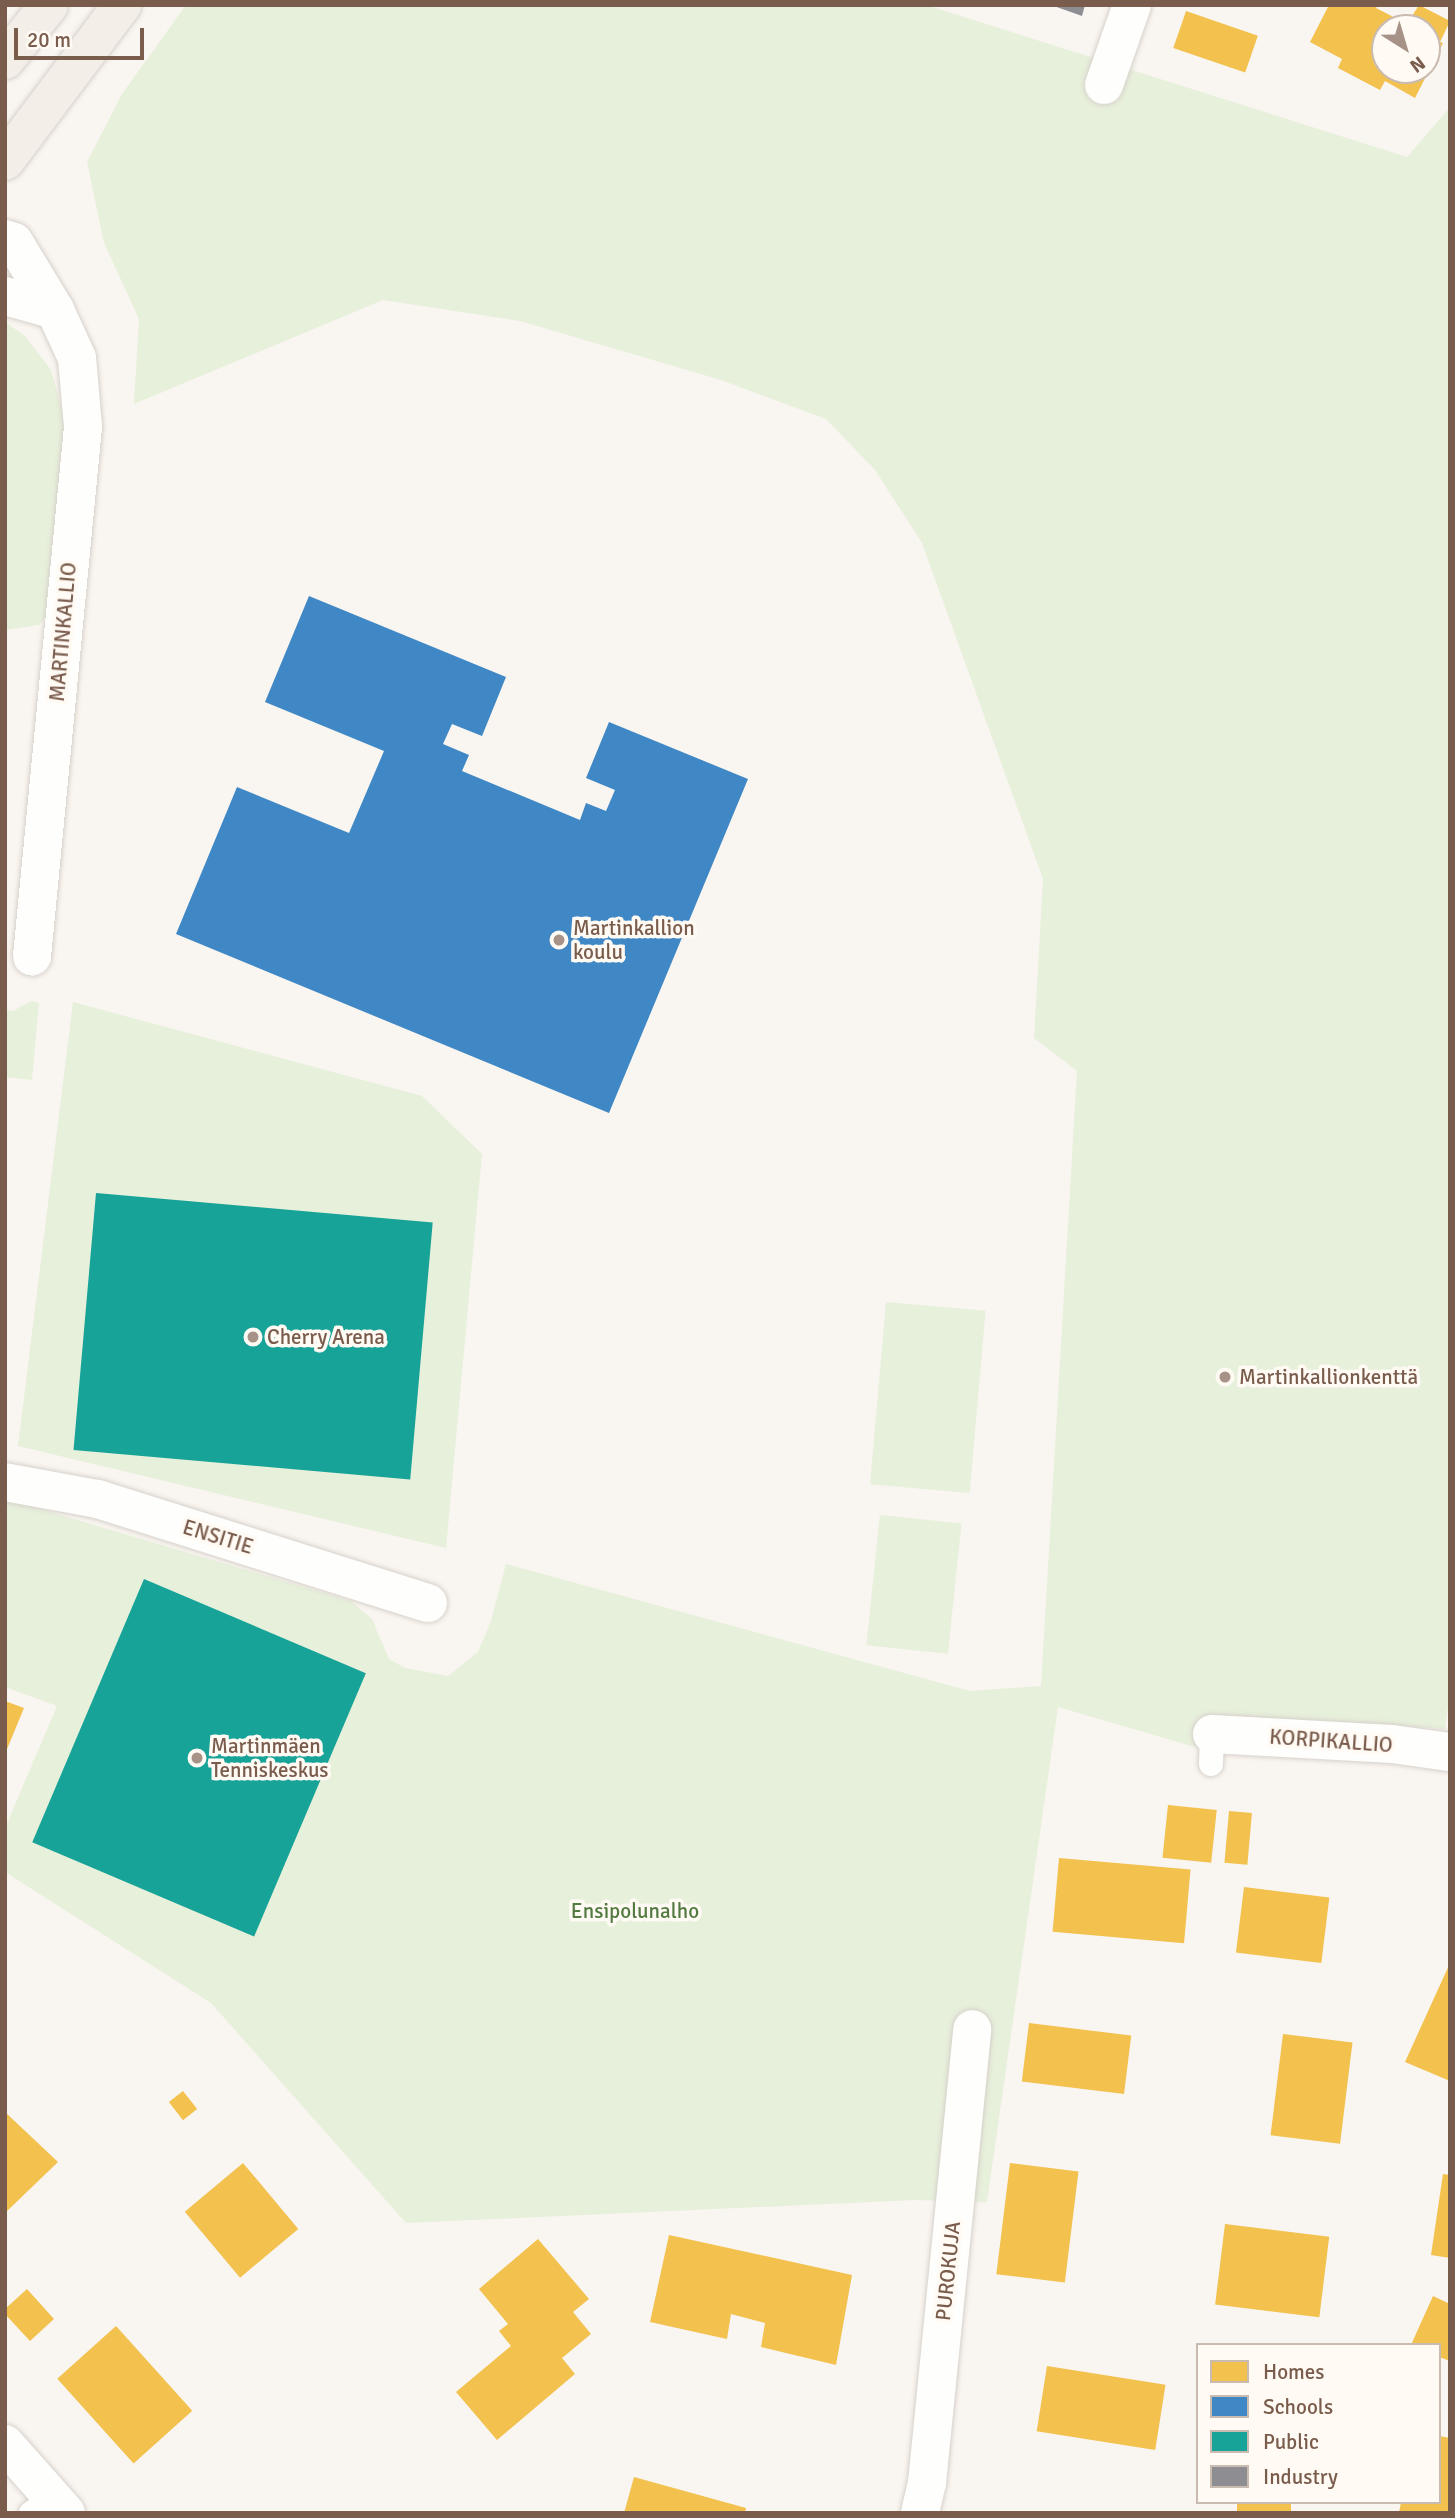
<!DOCTYPE html>
<meta charset="utf-8">
<style>
body{margin:0}
#map{position:relative;width:1455px;height:2518px;overflow:hidden;background:#f9f5f0;font-family:Signika,sans-serif}
div>[style]{position:absolute}
.green>*{inset:0;background:#e7f0db;transform-origin:0 0}
.homes>*{inset:0;background:#f2c14e;transform-origin:0 0}
.schools>*{inset:0;background:#3f88c5}
.public>*{inset:0;background:#17a398;transform-origin:0 0}
.industry>*{inset:0;background:#8d8d92}
.roads{filter:drop-shadow(0 0 2px #d7d1cb) drop-shadow(0 0 2px #d7d1cb)}
.lane>*{height:24px;margin:-12px;padding:0 12px;transform-origin:12px;border-radius:12px;background:#fefefd}
.street>*{height:38px;margin:-19px;padding:0 19px;transform-origin:19px;border-radius:19px;background:#fefefd}
.secondary>*{height:38px;margin:-19px;padding:0 19px;transform-origin:19px;border-radius:19px;background:#fefefd}
.primary>*{height:38px;margin:-19px;padding:0 19px;transform-origin:19px;border-radius:19px;background:#f3eee8}
.dots>*{width:19px;height:19px;translate:-50% -50%;box-sizing:border-box;border:4px solid #fffaf3;border-radius:50%}
span{translate:-50% -50%;white-space:nowrap;text-align:center;line-height:1.15;-webkit-text-stroke:7px #fffaf3;paint-order:stroke}
.street-label{font-size:21px;color:#7a5c4d}
.poi-label{font-size:21px;color:#7a5c4d}
.left{translate:0 -50%;text-align:left}
.park-label{font-size:21px;color:#537a41}
.frame{position:absolute;inset:0;border:7px solid #7a5c4d;pointer-events:none}
.legend{position:absolute;left:1196px;top:2343px;width:245px;height:161px;box-sizing:border-box;background:#fffaf3;border:2px solid #cabbb1;margin:0;padding:9px 12px;list-style:none;font-size:21px;color:#7a5c4d}
.legend li{display:flex;align-items:center;gap:14px;height:35px}
.legend b{width:35px;border:2px solid #cabbb1}
.north{position:absolute;left:1371px;top:14px;width:70px;height:70px;box-sizing:border-box;background:#fffaf3;border:2px solid #cabbb1;border-radius:50%;rotate:143deg;font-size:19px;font-weight:700;line-height:28px;text-align:center;color:#7a5c4d}
.north::after{content:'';display:block;margin:auto;width:24px;height:32px;background:#a69286;clip-path:polygon(50% 0,100% 100%,50% 72%,0 100%)}
.scale{position:absolute;left:14px;top:28px;width:130px;height:32px;box-sizing:border-box;border:4px solid #7a5c4d;border-top:0;padding-left:9px;font-size:21px;line-height:24px;white-space:nowrap;color:#7a5c4d;-webkit-text-stroke:5px #fffaf3;paint-order:stroke}
</style>
<div id="map">
<div class="green">
<i style="clip-path:polygon(186px 5px,926px 5px,1407px 157px,1450px 107px,1450px 1692px,1445px 1729px,1371px 1724px,1202px 1749px,1058px 1707px,987px 2202px,915px 2200px,406px 2223px,211px 2003px,5px 1872px,5px 1828px,57px 1706px,5px 1687px,5px 1503px,13px 1501px,351px 1601px,372px 1619px,389px 1659px,405px 1668px,448px 1676px,478px 1652px,491px 1621px,506px 1564px,970px 1691px,1041px 1686px,1077px 1071px,1034px 1038px,1043px 879px,922px 543px,875px 470px,826px 419px,721px 380px,520px 321px,383px 300px,134px 404px,139px 319px,104px 243px,87px 162px,122px 94px)"></i>
<i style="clip-path:polygon(5px 322px,25px 336px,51px 370px,65px 420px,47px 615px,39px 625px,5px 630px)"></i>
<i style="clip-path:polygon(31px 1001px,39px 1003px,32px 1080px,5px 1077px,5px 1010px,13px 1011px)"></i>
<i style="clip-path:polygon(73px 1002px,422px 1096px,482px 1154px,446px 1548px,18px 1446px)"></i>
<i style="left:886px;top:1302px;width:100px;height:183px;rotate:5deg"></i>
<i style="left:880px;top:1515px;width:82px;height:131px;rotate:6deg"></i>
</div>
<div class="homes">
<i style="clip-path:polygon(evenodd,1329px 5px,1378px 5px,1376px 8px,1407px 24px,1419px 5px,1450px 21px,1440px 42px,1443px 43px,1415px 98px,1385px 81px,1380px 90px,1338px 68px,1342px 59px,1310px 42px,1329px 5px,1385px 28px,1427px 28px,1427px 70px,1385px 70px,1385px 28px)"></i>
<i style="left:1186px;top:11px;width:76px;height:39px;rotate:19deg"></i>
<i style="clip-path:polygon(5px 1701px,24px 1708px,5px 1754px)"></i>
<i style="left:1168px;top:1805px;width:49px;height:53px;rotate:6deg"></i>
<i style="left:1229px;top:1811px;width:23px;height:52px;rotate:5deg"></i>
<i style="left:1059px;top:1858px;width:132px;height:74px;rotate:5deg"></i>
<i style="left:1244px;top:1887px;width:86px;height:66px;rotate:7deg"></i>
<i style="clip-path:polygon(1450px 1963px,1450px 2081px,1405px 2062px)"></i>
<i style="left:1029px;top:2023px;width:103px;height:59px;rotate:7deg"></i>
<i style="left:1283px;top:2034px;width:70px;height:102px;rotate:7deg"></i>
<i style="left:183px;top:2091px;width:23px;height:18px;rotate:52deg"></i>
<i style="clip-path:polygon(5px 2112px,58px 2162px,5px 2213px)"></i>
<i style="left:243px;top:2163px;width:86px;height:76px;rotate:50deg"></i>
<i style="left:1010px;top:2163px;width:69px;height:112px;rotate:7deg"></i>
<i style="clip-path:polygon(1443px 2174px,1450px 2175px,1450px 2258px,1431px 2255px)"></i>
<i style="left:1225px;top:2224px;width:105px;height:81px;rotate:7deg"></i>
<i style="clip-path:polygon(669px 2235px,852px 2275px,836px 2365px,761px 2347px,765px 2323px,731px 2314px,727px 2339px,650px 2322px)"></i>
<i style="clip-path:polygon(538px 2239px,589px 2299px,573px 2312px,591px 2334px,562px 2358px,575px 2374px,497px 2440px,456px 2392px,511px 2346px,499px 2331px,508px 2324px,479px 2289px)"></i>
<i style="clip-path:polygon(27px 2289px,54px 2319px,30px 2341px,5px 2314px,5px 2309px)"></i>
<i style="clip-path:polygon(1433px 2296px,1450px 2304px,1450px 2361px,1439px 2357px,1439px 2345px,1411px 2345px)"></i>
<i style="left:116px;top:2326px;width:114px;height:79px;rotate:48deg"></i>
<i style="left:1047px;top:2366px;width:120px;height:66px;rotate:9deg"></i>
<i style="clip-path:polygon(1439px 2436px,1450px 2438px,1450px 2513px,1399px 2513px,1401px 2502px,1439px 2502px)"></i>
<i style="clip-path:polygon(634px 2477px,746px 2508px,745px 2513px,624px 2513px)"></i>
<i style="left:1237px;top:2502px;width:54px;height:11px"></i>
</div>
<div class="schools">
<i style="clip-path:polygon(309px 596px,506px 677px,482px 736px,452px 724px,443px 744px,469px 755px,462px 771px,580px 820px,586px 803px,606px 811px,615px 790px,586px 778px,609px 722px,748px 779px,609px 1113px,176px 934px,237px 787px,349px 833px,384px 751px,265px 702px)"></i>
</div>
<div class="public">
<i style="left:96px;top:1193px;width:338px;height:258px;rotate:5deg"></i>
<i style="left:144px;top:1579px;width:241px;height:286px;rotate:23deg"></i>
</div>
<div class="industry">
<i style="clip-path:polygon(1051px 5px,1085px 5px,1082px 16px)"></i>
</div>
<div class="roads">
<div class="lane">
<i style="left:1211px;top:1764px;width:30px;rotate:-88deg"></i>
<i style="left:31px;top:2513px;width:27px;rotate:-33deg"></i>
</div>
<div class="street">
<i style="left:1104px;top:85px;width:85px;rotate:-70.7deg"></i>
<i style="left:5px;top:239px;width:9px;rotate:18deg"></i>
<i style="left:14px;top:242px;width:79px;rotate:58.9deg"></i>
<i style="left:55px;top:310px;width:53px;rotate:65.4deg"></i>
<i style="left:77px;top:358px;width:69px;rotate:85deg"></i>
<i style="left:83px;top:427px;width:532px;rotate:95.5deg"></i>
<i style="left:5px;top:296px;width:52px;rotate:15.6deg"></i>
<i style="left:5px;top:1482px;width:95px;rotate:10.4deg"></i>
<i style="left:98px;top:1499px;width:346px;rotate:17.5deg"></i>
<i style="left:1212px;top:1734px;width:180px;rotate:3.2deg"></i>
<i style="left:1392px;top:1744px;width:59px;rotate:7.9deg"></i>
<i style="left:920px;top:2513px;width:31px;rotate:-77deg"></i>
<i style="left:927px;top:2483px;width:456px;rotate:-84.3deg"></i>
</div>
<div class="secondary">
<i style="left:5px;top:2444px;width:92px;rotate:48.5deg"></i>
</div>
<div class="primary">
<i style="left:5px;top:60px;width:70px;rotate:-51.3deg"></i>
<i style="left:5px;top:161px;width:195px;rotate:-53.1deg"></i>
</div>
</div>
<div class="dots">
<i style="left:559px;top:940px;background:#a69286"></i>
<i style="left:253px;top:1337px;background:#a69286"></i>
<i style="left:1225px;top:1377px;background:#a69286"></i>
<i style="left:197px;top:1758px;background:#a69286"></i>
</div>
<div class="street-label">
<span style="left:63px;top:632px;rotate:-85deg">MARTINKALLIO</span>
<span style="left:218px;top:1537px;rotate:17deg">ENSITIE</span>
<span style="left:1331px;top:1741px;rotate:4deg">KORPIKALLIO</span>
<span style="left:948px;top:2271px;rotate:-84deg">PUROKUJA</span>
</div>
<div class="poi-label">
<span class="left" style="left:573px;top:940px">Martinkallion<br>koulu</span>
<span class="left" style="left:267px;top:1337px">Cherry Arena</span>
<span class="left" style="left:1239px;top:1377px">Martinkallionkenttä</span>
<span class="left" style="left:211px;top:1758px">Martinmäen<br>Tenniskeskus</span>
</div>
<div class="park-label">
<span style="left:635px;top:1911px">Ensipolunalho</span>
</div>
<div class="frame"></div>
<ul class="legend">
<li><b style="height:19px;background:#f2c14e"></b>Homes</li>
<li><b style="height:19px;background:#3f88c5"></b>Schools</li>
<li><b style="height:19px;background:#17a398"></b>Public</li>
<li><b style="height:19px;background:#8d8d92"></b>Industry</li>
</ul>
<div class="north">N</div>
<div class="scale">20 m</div>
</div>
